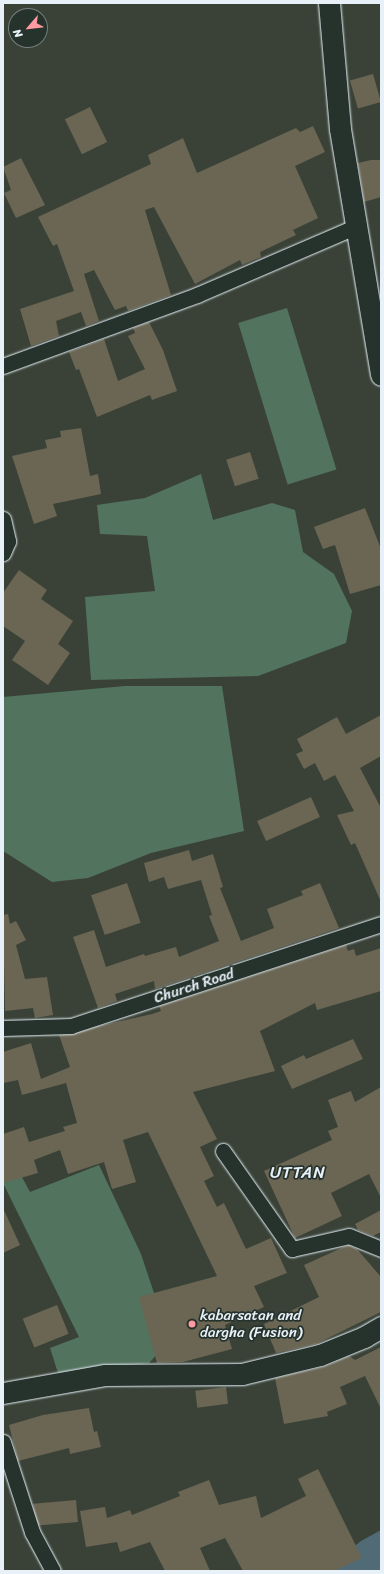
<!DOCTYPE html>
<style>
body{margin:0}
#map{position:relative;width:384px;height:1574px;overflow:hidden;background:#3a4238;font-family:Sriracha,sans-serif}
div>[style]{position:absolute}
.green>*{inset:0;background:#52735e;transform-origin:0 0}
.water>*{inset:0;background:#516b76}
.building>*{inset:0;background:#6a6653;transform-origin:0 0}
.roads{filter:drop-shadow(0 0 1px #e8f1f8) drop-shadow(0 0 1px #e8f1f8)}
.street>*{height:15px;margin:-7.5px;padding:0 7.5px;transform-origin:7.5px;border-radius:7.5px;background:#26332d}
.secondary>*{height:21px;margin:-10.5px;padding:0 10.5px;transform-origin:10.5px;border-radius:10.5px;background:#26332d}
.dots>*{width:11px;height:11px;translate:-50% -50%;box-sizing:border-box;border:2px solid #26332d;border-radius:50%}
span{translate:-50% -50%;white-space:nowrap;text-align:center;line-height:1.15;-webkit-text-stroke:3.5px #26332d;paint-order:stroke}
.street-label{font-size:15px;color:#e8f1f8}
.poi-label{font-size:15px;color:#e8f1f8}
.left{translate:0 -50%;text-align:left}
.quarter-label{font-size:17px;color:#e8f1f8;letter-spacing:1px}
.frame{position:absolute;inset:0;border:4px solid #e8f1f8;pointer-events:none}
.north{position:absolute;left:8px;top:8px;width:40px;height:40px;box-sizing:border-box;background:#26332d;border:1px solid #747f7e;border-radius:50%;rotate:242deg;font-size:11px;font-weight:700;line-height:16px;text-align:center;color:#e8f1f8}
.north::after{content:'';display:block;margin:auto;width:14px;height:18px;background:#ff9aa2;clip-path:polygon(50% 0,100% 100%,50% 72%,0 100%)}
</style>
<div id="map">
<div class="green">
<i style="left:287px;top:308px;width:169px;height:51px;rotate:73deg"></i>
<i style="clip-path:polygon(201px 474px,213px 520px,272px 503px,295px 510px,303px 552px,334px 574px,352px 611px,346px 643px,258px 676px,91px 680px,85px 597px,155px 591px,147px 536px,100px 534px,97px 505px,145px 498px)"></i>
<i style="clip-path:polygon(125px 686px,222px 686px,244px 831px,151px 853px,88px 878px,52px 882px,3px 851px,3px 697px)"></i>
<i style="clip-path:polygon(9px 1153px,30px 1192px,99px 1165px,141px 1254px,158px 1305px,163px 1348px,149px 1363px,58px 1373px,50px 1348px,79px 1337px,3px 1183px,3px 1156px)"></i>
</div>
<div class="water">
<i style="clip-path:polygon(381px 1530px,381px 1571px,324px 1571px,361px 1541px)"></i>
</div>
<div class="building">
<i style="left:373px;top:74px;width:29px;height:24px;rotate:74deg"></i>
<i style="left:90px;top:107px;width:39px;height:28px;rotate:64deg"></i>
<i style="clip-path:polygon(313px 126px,325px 152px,295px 166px,318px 218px,293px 230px,296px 235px,260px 252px,261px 257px,242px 265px,240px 260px,195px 284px,154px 207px,145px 210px,171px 295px,128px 311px,126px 306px,115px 310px,94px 270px,84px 274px,99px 321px,86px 326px,81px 312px,56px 321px,59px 336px,31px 346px,20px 309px,74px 291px,57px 244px,53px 246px,38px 217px,151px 164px,148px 155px,183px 138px,197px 173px,296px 128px,300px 132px)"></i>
<i style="clip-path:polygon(21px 158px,45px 205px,16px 218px,4px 193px,11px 190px,3px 167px)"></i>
<i style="clip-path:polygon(371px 160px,381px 160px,381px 197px,364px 202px,358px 163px)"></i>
<i style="clip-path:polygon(149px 322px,163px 350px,177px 391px,152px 400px,150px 395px,97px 417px,79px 369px,76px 370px,69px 352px,104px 339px,118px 381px,145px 369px,128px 336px,135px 333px,133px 328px)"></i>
<i style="clip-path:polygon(81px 428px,90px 476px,98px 474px,101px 494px,53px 504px,57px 516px,34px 524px,12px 456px,47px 448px,45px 440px,61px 437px,60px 431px)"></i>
<i style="left:250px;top:452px;width:28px;height:25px;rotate:72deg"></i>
<i style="clip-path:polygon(365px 508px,381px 549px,381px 585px,350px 594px,335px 545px,323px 549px,314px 527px)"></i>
<i style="clip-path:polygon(19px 570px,47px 590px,41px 599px,73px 621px,58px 644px,70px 653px,48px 685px,12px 660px,25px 641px,3px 626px,3px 593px)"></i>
<i style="clip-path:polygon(381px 715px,381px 756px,360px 768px,381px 808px,381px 902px,355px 843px,351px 845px,337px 815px,354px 811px,335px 775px,324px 781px,315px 763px,304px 769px,296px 754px,303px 751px,297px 739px,337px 717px,346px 734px)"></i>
<i style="left:311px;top:797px;width:22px;height:59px;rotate:66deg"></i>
<i style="clip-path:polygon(189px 850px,192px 861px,213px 854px,223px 887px,220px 888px,241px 941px,274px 928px,267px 909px,303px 895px,301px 891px,320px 883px,339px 928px,155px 989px,154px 981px,115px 994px,117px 1001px,98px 1008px,73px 937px,94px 930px,106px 967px,144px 954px,145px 956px,176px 947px,179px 957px,219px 941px,209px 916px,212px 915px,201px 880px,168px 889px,164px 877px,149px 882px,144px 863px)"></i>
<i style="left:127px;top:883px;width:42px;height:38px;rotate:71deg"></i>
<i style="clip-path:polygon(8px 914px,10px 924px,16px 921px,26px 940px,16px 945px,25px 979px,47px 977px,53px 1015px,35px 1018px,33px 1008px,5px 1011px,3px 915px)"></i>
<i style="clip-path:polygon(346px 945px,348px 951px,354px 949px,356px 956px,381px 948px,381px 991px,317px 1010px,315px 1003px,260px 1031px,275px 1071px,193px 1092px,217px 1139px,200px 1147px,214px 1176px,204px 1181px,217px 1207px,224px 1203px,246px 1249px,271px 1238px,287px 1273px,254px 1286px,264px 1307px,225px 1325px,232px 1349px,183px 1362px,157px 1363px,139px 1297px,217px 1276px,148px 1132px,123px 1140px,136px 1182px,112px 1189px,104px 1162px,68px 1174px,60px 1150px,34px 1160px,38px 1173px,3px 1183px,3px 1134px,24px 1127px,29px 1142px,65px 1131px,63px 1127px,77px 1123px,66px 1083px,22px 1095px,18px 1080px,3px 1083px,3px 1052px,31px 1043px,41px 1079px,70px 1067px,59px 1035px,152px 1014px,161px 1011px,159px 1006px)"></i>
<i style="clip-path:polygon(353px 1039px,363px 1059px,292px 1089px,281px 1066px,304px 1055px,306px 1059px)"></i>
<i style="clip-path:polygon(381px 1087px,381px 1198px,369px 1174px,331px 1193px,342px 1216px,295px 1238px,264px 1171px,332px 1140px,328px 1131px,338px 1127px,328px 1100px,351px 1091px,355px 1102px)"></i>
<i style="clip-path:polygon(3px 1208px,20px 1245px,3px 1253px)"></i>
<i style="clip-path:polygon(381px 1210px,381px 1232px,373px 1236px,358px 1230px,355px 1224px)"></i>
<i style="clip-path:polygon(348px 1245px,357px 1249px,381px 1277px,381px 1312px,316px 1344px,276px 1353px,264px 1324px,319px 1297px,304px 1265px)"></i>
<i style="left:57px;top:1305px;width:31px;height:37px;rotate:68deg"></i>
<i style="clip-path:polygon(381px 1347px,381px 1409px,365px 1376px,340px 1387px,347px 1404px,327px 1412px,328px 1416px,284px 1424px,275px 1378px,323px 1367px,349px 1356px,355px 1360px)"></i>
<i style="left:226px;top:1387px;width:17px;height:31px;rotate:83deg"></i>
<i style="clip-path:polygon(89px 1408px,94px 1432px,97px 1431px,101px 1447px,70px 1454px,69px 1448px,18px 1461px,9px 1425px,43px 1415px)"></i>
<i style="clip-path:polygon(318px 1469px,362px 1558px,334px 1571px,243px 1571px,225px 1538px,200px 1548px,210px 1571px,165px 1571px,150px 1542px,120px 1552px,117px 1542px,86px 1547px,80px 1511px,105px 1507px,107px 1518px,130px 1510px,132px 1515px,180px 1496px,178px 1492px,209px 1480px,219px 1505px,256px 1496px,261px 1518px,306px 1496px,298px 1479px)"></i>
<i style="left:76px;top:1500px;width:22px;height:43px;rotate:85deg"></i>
</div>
<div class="roads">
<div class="street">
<i style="left:3px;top:366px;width:207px;rotate:-20.1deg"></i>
<i style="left:197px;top:295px;width:174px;rotate:-23.3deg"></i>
<i style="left:3px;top:519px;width:23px;rotate:77deg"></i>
<i style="left:8px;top:541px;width:13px;rotate:113deg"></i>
<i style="left:3px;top:1028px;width:68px;rotate:-1.7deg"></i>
<i style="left:71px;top:1026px;width:326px;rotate:-18.2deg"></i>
<i style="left:223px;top:1151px;width:120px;rotate:54.9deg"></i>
<i style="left:292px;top:1249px;width:58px;rotate:-12.8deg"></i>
<i style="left:349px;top:1236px;width:35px;rotate:22deg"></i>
<i style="left:3px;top:1442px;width:95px;rotate:72.1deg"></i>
<i style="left:32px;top:1532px;width:44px;rotate:61.7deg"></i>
</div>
<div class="secondary">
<i style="left:329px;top:3px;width:126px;rotate:85deg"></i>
<i style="left:340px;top:129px;width:249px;rotate:80.5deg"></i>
<i style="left:3px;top:1393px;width:104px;rotate:-10deg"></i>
<i style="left:105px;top:1375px;width:137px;rotate:-0.4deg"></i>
<i style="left:242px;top:1374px;width:80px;rotate:-13.7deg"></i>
<i style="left:320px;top:1355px;width:48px;rotate:-22.2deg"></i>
<i style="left:364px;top:1337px;width:20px;rotate:-30deg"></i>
</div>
</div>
<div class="dots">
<i style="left:192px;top:1324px;background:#ff9aa2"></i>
</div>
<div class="street-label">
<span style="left:194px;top:986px;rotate:-18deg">Church Road</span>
</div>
<div class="poi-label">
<span class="left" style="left:200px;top:1324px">kabarsatan and<br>dargha (Fusion)</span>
</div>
<div class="quarter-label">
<span style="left:298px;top:1173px">UTTAN</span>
</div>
<div class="frame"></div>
<div class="north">N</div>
</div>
